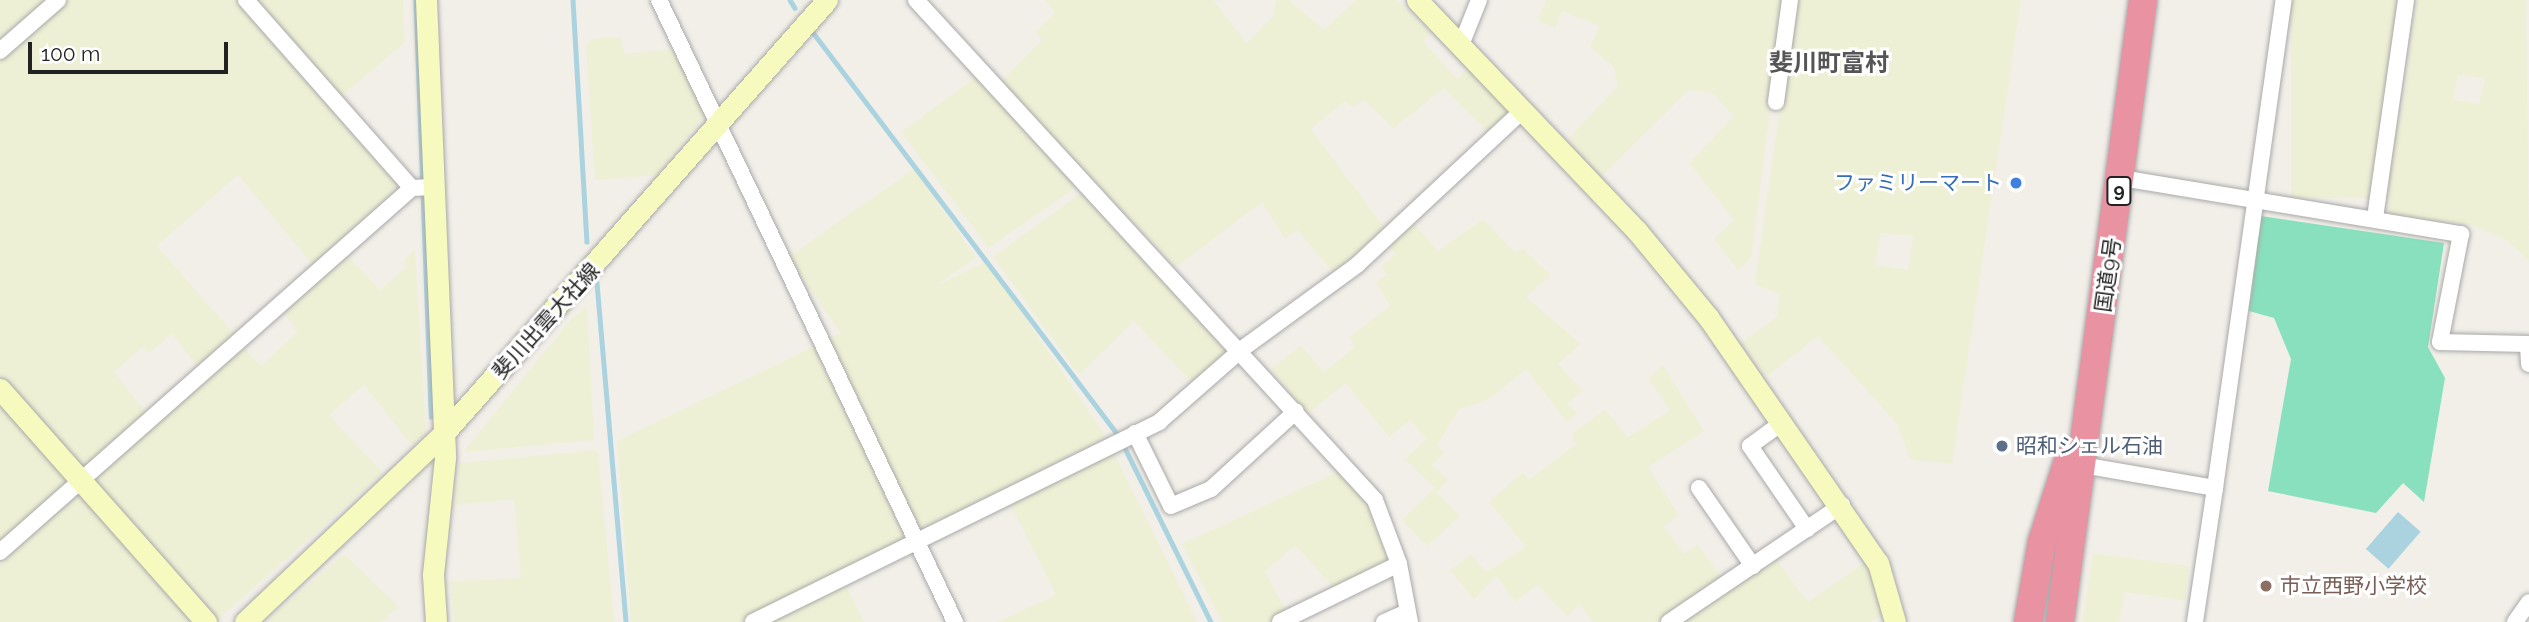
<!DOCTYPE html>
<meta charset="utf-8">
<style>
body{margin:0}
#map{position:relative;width:2529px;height:622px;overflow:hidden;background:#f2efe9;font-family:Raleway,"Noto Sans JP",sans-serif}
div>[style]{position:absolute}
.farmland>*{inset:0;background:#eef0d5;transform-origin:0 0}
.pitch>*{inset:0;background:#88e0be}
.water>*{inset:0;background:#aad3df;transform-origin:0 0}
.stream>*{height:4.5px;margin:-2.25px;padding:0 2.25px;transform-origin:2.25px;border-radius:2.25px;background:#aad3df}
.roads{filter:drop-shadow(0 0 2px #a9a9a9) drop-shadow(0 0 2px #a9a9a9)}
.street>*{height:16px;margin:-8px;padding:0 8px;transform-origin:8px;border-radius:8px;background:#fff}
.secondary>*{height:21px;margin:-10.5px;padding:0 10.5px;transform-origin:10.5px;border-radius:10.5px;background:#f7fabf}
.highway>*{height:28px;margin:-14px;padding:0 14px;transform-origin:14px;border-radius:14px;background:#e892a2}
.dots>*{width:19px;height:19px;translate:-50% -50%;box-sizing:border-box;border:4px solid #fff;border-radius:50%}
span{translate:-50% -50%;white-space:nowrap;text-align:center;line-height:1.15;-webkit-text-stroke:6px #fff;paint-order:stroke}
.shield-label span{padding:2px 5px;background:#fff;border:2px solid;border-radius:5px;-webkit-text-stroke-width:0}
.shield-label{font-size:19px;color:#222;font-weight:700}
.shop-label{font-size:21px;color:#366cbe}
.right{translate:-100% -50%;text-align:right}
.street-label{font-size:21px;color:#222}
.service-label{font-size:21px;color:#4e5e75}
.left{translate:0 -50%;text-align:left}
.education-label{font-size:21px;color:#785e54}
.quarter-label{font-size:24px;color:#555;font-weight:700}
.scale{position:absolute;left:28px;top:42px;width:200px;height:32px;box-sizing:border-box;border:4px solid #222;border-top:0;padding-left:9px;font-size:21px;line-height:24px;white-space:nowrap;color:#222;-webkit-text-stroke:5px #fff;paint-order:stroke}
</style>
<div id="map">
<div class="farmland">
<i style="clip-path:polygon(0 0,49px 0,0 44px)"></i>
<i style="clip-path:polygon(66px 0,237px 0,401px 188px,313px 265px,238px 175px,157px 246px,237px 337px,200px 370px,172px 334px,149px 353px,143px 347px,114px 372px,148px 415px,81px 470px,0 378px,0 59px)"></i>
<i style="clip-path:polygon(252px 0,403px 0,404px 43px,340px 98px)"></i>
<i style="clip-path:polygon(1045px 0,1213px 0,1247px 43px,1273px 16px,1276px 0,1289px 0,1324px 30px,1356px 0,1396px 0,1431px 33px,1423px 41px,1457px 79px,1471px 67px,1516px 112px,1490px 134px,1444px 88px,1394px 128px,1363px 100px,1353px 108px,1345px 101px,1311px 129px,1387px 231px,1335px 275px,1297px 230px,1285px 239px,1262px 202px,1176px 267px,1001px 82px,1042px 40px,1035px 32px,1055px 13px)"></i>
<i style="clip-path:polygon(1546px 0,1785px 0,1751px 258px,1738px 270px,1714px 239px,1734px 220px,1689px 163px,1734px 116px,1711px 92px,1689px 90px,1600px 178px,1568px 139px,1618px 86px,1614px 67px,1590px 47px,1600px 26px,1562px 11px,1555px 28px,1538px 20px)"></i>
<i style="clip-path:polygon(evenodd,1795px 0,2021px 0,1952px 464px,1910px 459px,1897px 424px,1818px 336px,1766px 377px,1741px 343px,1778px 316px,1779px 294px,1755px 284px,1795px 0,1881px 233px,1913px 236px,1908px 270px,1875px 265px,1881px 233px)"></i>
<i style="left:2291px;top:0;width:108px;height:198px"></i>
<i style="clip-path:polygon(evenodd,2417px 0,2526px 0,2529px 261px,2508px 241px,2472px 225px,2388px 214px,2417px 0,2458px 75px,2485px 78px,2479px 104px,2453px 100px,2458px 75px)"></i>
<i style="clip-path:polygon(621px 37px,624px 54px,676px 49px,707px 113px,657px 175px,595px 180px,586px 47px,591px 39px)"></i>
<i style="clip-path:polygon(976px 77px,1077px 186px,989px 248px,901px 132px)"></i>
<i style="left:914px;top:169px;width:108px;height:154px;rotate:55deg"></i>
<i style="clip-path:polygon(1085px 190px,1231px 351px,1193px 384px,1134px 321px,1079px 375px,993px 257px)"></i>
<i style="clip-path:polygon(1483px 219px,1516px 253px,1522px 248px,1551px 275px,1526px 297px,1581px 344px,1558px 364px,1583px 391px,1567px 403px,1578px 414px,1566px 421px,1526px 369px,1488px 400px,1459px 409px,1437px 446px,1445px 453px,1432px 465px,1449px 480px,1436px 492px,1460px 516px,1427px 546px,1402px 520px,1435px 488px,1405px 459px,1427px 439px,1410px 420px,1389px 437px,1346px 383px,1307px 414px,1271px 369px,1301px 345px,1324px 372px,1355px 347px,1349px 337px,1390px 306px,1376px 282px,1387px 275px,1381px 266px,1396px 254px,1386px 243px,1411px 220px,1438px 251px)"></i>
<i style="clip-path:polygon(415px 249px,426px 434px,412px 446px,364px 385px,329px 415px,383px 473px,215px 622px,90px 481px,244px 348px,261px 366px,298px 331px,282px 311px,346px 254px,380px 290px,407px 266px,403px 261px)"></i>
<i style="clip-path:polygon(987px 261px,1106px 437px,919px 534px,824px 341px)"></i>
<i style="clip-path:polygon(587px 307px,594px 440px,463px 452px,572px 318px)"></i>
<i style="clip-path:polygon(817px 345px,909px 541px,741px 622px,631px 622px,617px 441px)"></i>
<i style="clip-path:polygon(1663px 365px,1704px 431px,1648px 467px,1679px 515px,1664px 526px,1684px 554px,1698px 545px,1723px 579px,1657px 622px,1593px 622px,1580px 604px,1567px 617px,1538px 585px,1515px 602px,1496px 576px,1474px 600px,1450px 570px,1471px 555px,1487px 572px,1526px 547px,1489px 502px,1523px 472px,1529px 480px,1576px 444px,1572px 434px,1605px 409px,1628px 437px,1670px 410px,1648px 378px)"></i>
<i style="clip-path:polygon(0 403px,72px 483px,0 547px)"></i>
<i style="clip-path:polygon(598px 450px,614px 622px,454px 622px,450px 581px,521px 578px,514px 499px,454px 505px,459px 463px)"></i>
<i style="clip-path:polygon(1113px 451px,1197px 622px,997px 622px,1056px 595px,1008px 500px)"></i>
<i style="clip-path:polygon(1340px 471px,1370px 507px,1393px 560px,1334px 588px,1295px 545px,1265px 571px,1287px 613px,1269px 622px,1222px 622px,1182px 544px)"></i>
<i style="clip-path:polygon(80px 493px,197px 622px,0 622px,0 564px)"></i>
<i style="clip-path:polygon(2093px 553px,2189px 566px,2185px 600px,2125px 592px,2119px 622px,2082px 622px)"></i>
<i style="clip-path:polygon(344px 554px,399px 607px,381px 622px,265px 622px)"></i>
<i style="clip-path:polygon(1775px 558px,1808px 602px,1867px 561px,1884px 613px,1870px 622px,1682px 622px)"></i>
<i style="clip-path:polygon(845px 584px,864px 622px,766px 622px)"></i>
</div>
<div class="pitch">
<i style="clip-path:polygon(2261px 216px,2444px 243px,2428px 347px,2445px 378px,2424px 502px,2403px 483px,2376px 513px,2268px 491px,2291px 359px,2274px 318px,2249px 311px)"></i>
</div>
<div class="water">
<i style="left:2398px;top:512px;width:30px;height:49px;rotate:41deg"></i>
</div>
<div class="stream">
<i style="left:416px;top:0;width:417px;rotate:87.9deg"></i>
<i style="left:573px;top:0;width:242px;rotate:86.7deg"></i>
<i style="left:790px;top:0;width:9px;rotate:58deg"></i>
<i style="left:812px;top:31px;width:508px;rotate:52.84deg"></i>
<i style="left:597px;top:283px;width:340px;rotate:85.1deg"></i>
<i style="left:1123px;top:444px;width:199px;rotate:63.7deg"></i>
</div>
<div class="roads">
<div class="street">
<i style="left:246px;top:0;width:251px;rotate:48.6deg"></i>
<i style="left:659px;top:0;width:689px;rotate:64.55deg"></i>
<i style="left:916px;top:0;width:679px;rotate:47.45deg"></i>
<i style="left:1375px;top:500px;width:68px;rotate:69.4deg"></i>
<i style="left:1399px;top:564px;width:59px;rotate:79.3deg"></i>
<i style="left:1461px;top:45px;width:48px;rotate:-68.2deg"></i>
<i style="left:0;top:51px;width:77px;rotate:-41.3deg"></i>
<i style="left:1776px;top:102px;width:103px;rotate:-82.2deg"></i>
<i style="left:2121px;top:178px;width:345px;rotate:9.4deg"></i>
<i style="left:2461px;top:234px;width:110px;rotate:101deg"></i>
<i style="left:2440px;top:342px;width:88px;rotate:1.3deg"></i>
<i style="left:2528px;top:344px;width:20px;rotate:87deg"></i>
<i style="left:2375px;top:218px;width:220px;rotate:-81.9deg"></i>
<i style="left:1783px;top:422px;width:41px;rotate:144deg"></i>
<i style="left:1750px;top:446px;width:101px;rotate:55.5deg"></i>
<i style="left:1135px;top:433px;width:81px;rotate:63.7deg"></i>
<i style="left:1171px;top:506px;width:43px;rotate:-23deg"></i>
<i style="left:1211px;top:489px;width:115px;rotate:-42.5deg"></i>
<i style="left:2082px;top:465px;width:135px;rotate:9.8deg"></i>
<i style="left:2215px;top:488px;width:135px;rotate:98.5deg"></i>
<i style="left:1699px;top:488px;width:95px;rotate:55.3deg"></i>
<i style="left:2215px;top:488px;width:493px;rotate:-82deg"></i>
<i style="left:0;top:552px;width:550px;rotate:-41.46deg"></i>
<i style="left:412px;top:188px;width:20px;rotate:-3deg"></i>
<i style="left:753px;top:622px;width:453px;rotate:-26.2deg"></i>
<i style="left:1159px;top:422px;width:111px;rotate:-41.3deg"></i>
<i style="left:1242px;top:349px;width:142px;rotate:-36.1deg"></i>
<i style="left:1357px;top:265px;width:227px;rotate:-43deg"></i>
<i style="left:1280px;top:622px;width:132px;rotate:-26deg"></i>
<i style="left:1384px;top:622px;width:25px;rotate:-23deg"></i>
<i style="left:1669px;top:622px;width:209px;rotate:-34.1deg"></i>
<i style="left:2515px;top:622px;width:24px;rotate:-55deg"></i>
</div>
<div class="secondary">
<i style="left:426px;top:0;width:458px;rotate:87.6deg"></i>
<i style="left:445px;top:458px;width:118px;rotate:95.9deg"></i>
<i style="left:433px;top:575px;width:47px;rotate:86.3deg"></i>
<i style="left:1417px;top:0;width:319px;rotate:46.4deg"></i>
<i style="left:1637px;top:231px;width:112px;rotate:50.5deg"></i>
<i style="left:1708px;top:317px;width:299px;rotate:55.4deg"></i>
<i style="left:1878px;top:563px;width:61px;rotate:73.9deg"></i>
<i style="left:0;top:389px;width:311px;rotate:48.5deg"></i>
<i style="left:245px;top:622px;width:274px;rotate:-43.5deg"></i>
<i style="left:444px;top:433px;width:578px;rotate:-48.51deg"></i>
</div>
<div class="highway">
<i style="left:2028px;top:622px;width:81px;rotate:-80.1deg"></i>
<i style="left:2042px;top:542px;width:88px;rotate:-72.2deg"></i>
<i style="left:2060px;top:622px;width:628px;rotate:-82.4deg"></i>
</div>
</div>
<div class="dots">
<i style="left:2016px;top:183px;background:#3f7fe0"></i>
<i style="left:2002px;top:446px;background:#5c6f8a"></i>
<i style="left:2266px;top:586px;background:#8d6e63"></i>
</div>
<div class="shield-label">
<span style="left:2119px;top:191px">9</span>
</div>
<div class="shop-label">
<span class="right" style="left:2002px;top:183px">ファミリーマート</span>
</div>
<div class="street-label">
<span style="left:2108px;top:275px;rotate:-82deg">国道9号</span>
<span style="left:546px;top:321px;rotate:-48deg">斐川出雲大社線</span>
</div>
<div class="service-label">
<span class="left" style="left:2016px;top:446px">昭和シェル石油</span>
</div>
<div class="education-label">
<span class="left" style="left:2280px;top:586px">市立西野小学校</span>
</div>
<div class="quarter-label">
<span style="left:1829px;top:63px">斐川町富村</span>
</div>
<div class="scale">100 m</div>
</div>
